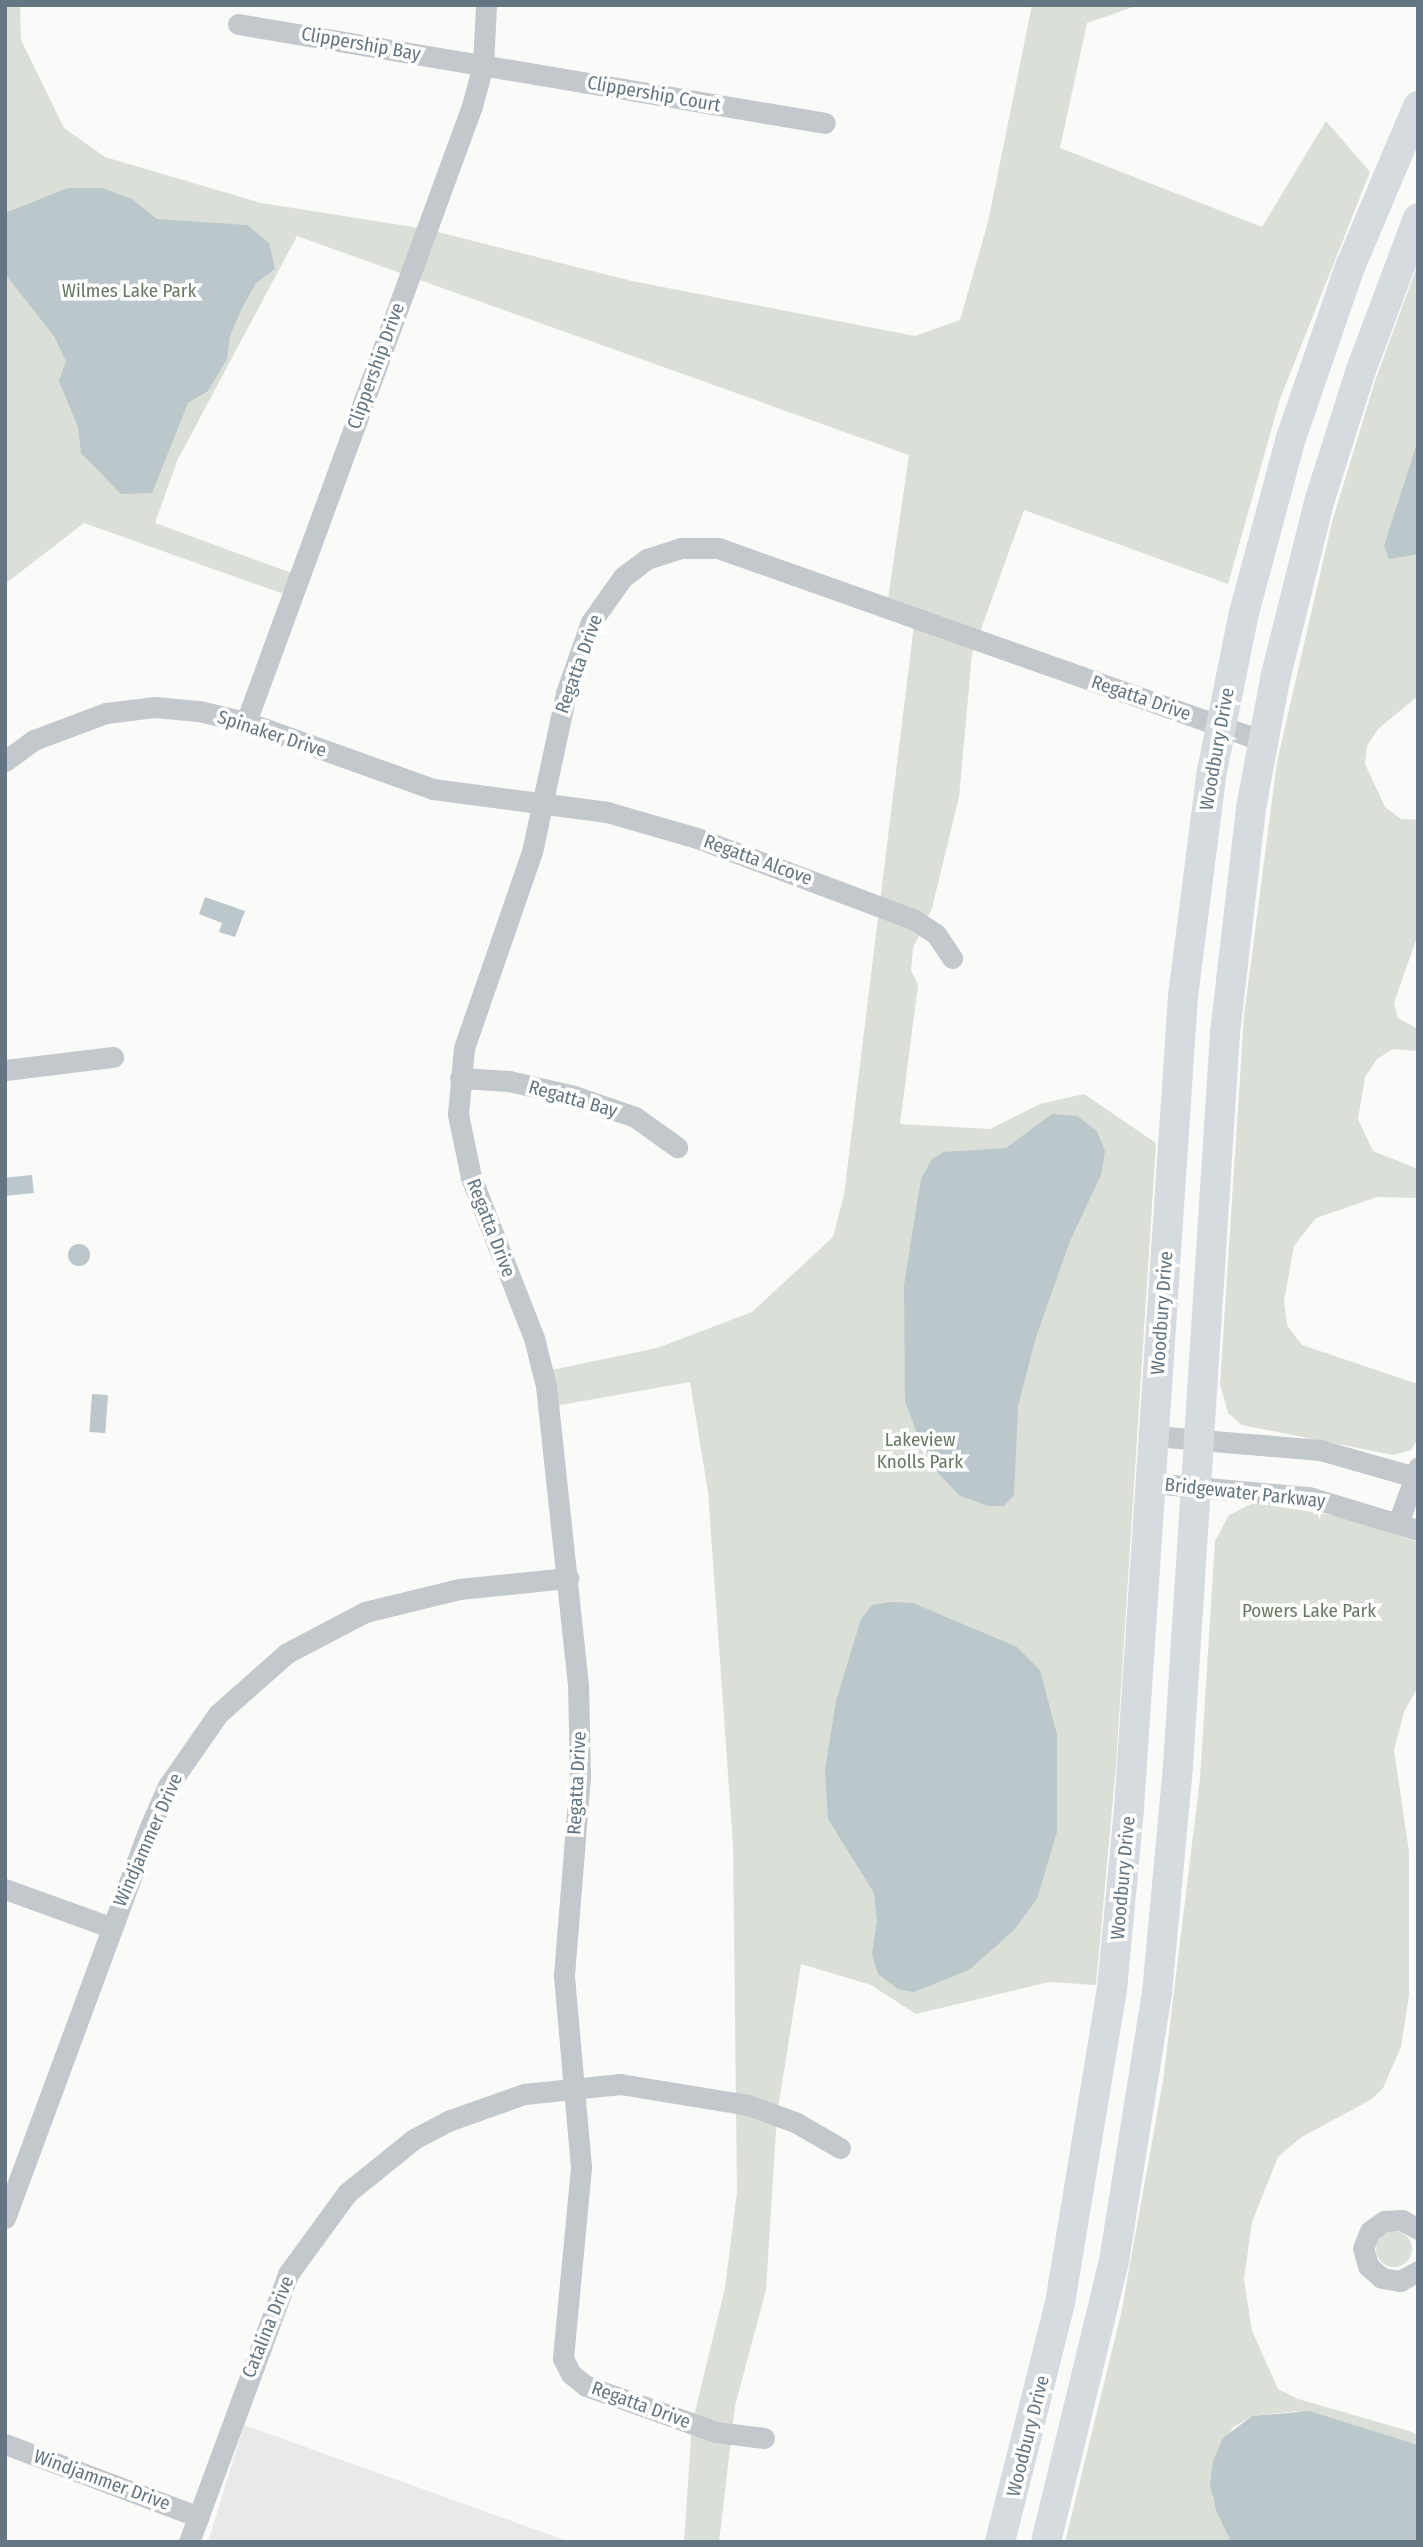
<!DOCTYPE html>
<style>
body{margin:0}
#map{position:relative;width:1423px;height:2547px;overflow:hidden;background:#fafaf8;font-family:"Fira Sans Condensed",sans-serif}
div>[style]{position:absolute}
.built>*{inset:0;background:#e8e9e9}
.green>*{inset:0;background:#dadfd7}
.round{border-radius:50%}
.water>*{inset:0;background:#bbc7cb;transform-origin:0 0}
.minor>*{height:21px;margin:-10.5px;padding:0 10.5px;transform-origin:10.5px;border-radius:10.5px;background:#c3c8cc}
.secondary>*{height:30px;margin:-15px;padding:0 15px;transform-origin:15px;border-radius:15px;background:#d6dbdf}
span{translate:-50% -50%;white-space:nowrap;text-align:center;line-height:1.15;-webkit-text-stroke:7px #fff;paint-order:stroke}
.street-label{font-size:19px;color:#657683}
.park-label{font-size:19px;color:#687a64}
.frame{position:absolute;inset:0;border:7px solid #657683;pointer-events:none}
</style>
<div id="map">
<div class="built">
<i style="clip-path:polygon(244px 2425px,570px 2542px,208px 2542px)"></i>
</div>
<div class="green">
<i style="clip-path:polygon(5px 5px,20px 5px,21px 40px,64px 128px,105px 157px,261px 203px,426px 229px,632px 281px,915px 336px,960px 320px,988px 222px,1032px 5px,1139px 5px,1087px 23px,1060px 148px,1262px 227px,1326px 121px,1370px 172px,1280px 399px,1228px 584px,1024px 510px,972px 654px,959px 797px,932px 908px,913px 948px,911px 970px,918px 985px,900px 1124px,990px 1129px,1040px 1104px,1084px 1094px,1156px 1143px,1116px 1765px,1096px 1985px,1049px 1982px,916px 2014px,871px 1985px,801px 1964px,777px 2115px,766px 2290px,735px 2406px,719px 2542px,684px 2542px,692px 2424px,725px 2288px,737px 2192px,733px 1844px,708px 1492px,690px 1382px,549px 1407px,542px 1372px,657px 1348px,752px 1312px,833px 1237px,844px 1195px,915px 617px,887px 606px,909px 455px,297px 236px,177px 461px,155px 523px,300px 576px,292px 597px,84px 523px,5px 584px)"></i>
<i style="clip-path:polygon(1418px 264px,1418px 696px,1378px 729px,1367px 746px,1365px 764px,1385px 807px,1401px 819px,1418px 820px,1418px 934px,1394px 1003px,1398px 1018px,1418px 1029px,1418px 1051px,1393px 1049px,1377px 1059px,1365px 1077px,1358px 1119px,1373px 1151px,1418px 1169px,1418px 1198px,1377px 1197px,1316px 1218px,1294px 1246px,1284px 1301px,1287px 1325px,1302px 1345px,1418px 1384px,1418px 1439px,1411px 1450px,1393px 1455px,1242px 1425px,1228px 1413px,1220px 1384px,1244px 1016px,1277px 762px,1332px 522px,1375px 381px)"></i>
<i style="clip-path:polygon(1253px 1503px,1345px 1517px,1418px 1542px,1418px 1687px,1404px 1712px,1394px 1750px,1409px 1852px,1409px 1995px,1401px 2047px,1383px 2088px,1372px 2099px,1300px 2138px,1278px 2157px,1252px 2222px,1244px 2279px,1252px 2331px,1278px 2389px,1298px 2399px,1409px 2431px,1418px 2435px,1418px 2445px,1296px 2411px,1252px 2416px,1232px 2428px,1212px 2497px,1231px 2542px,1065px 2542px,1121px 2314px,1163px 2081px,1200px 1779px,1215px 1541px,1229px 1515px)"></i>
<i class="round" style="left:1376px;top:2231px;width:36px;height:36px"></i>
</div>
<div class="water">
<i style="clip-path:polygon(68px 188px,102px 188px,132px 199px,157px 219px,247px 225px,269px 243px,275px 269px,256px 283px,242px 308px,230px 336px,227px 359px,208px 391px,188px 403px,152px 493px,121px 494px,81px 453px,78px 427px,59px 381px,66px 361px,54px 336px,5px 274px,5px 213px)"></i>
<i style="clip-path:polygon(1418px 440px,1418px 554px,1389px 559px,1384px 546px)"></i>
<i style="clip-path:polygon(205px 897px,245px 911px,235px 937px,219px 932px,222px 923px,199px 914px)"></i>
<i style="clip-path:polygon(1052px 1114px,1077px 1116px,1097px 1131px,1105px 1151px,1101px 1175px,1070px 1241px,1036px 1337px,1018px 1406px,1014px 1495px,1004px 1506px,989px 1506px,960px 1496px,938px 1473px,918px 1436px,905px 1401px,904px 1285px,921px 1179px,932px 1159px,944px 1152px,1006px 1148px)"></i>
<i style="left:32px;top:1175px;width:18px;height:27px;rotate:84deg"></i>
<i class="round" style="left:68px;top:1244px;width:22px;height:22px"></i>
<i style="left:92px;top:1394px;width:16px;height:38px;rotate:4deg"></i>
<i style="clip-path:polygon(890px 1602px,913px 1603px,1017px 1647px,1040px 1670px,1057px 1735px,1057px 1832px,1037px 1899px,1014px 1930px,969px 1970px,914px 1992px,898px 1989px,878px 1974px,872px 1954px,877px 1921px,874px 1893px,828px 1819px,825px 1770px,836px 1701px,861px 1619px,872px 1605px)"></i>
<i style="clip-path:polygon(1309px 2411px,1418px 2445px,1418px 2542px,1231px 2542px,1216px 2510px,1210px 2485px,1213px 2461px,1223px 2438px,1252px 2416px)"></i>
</div>
<div class="minor">
<i style="left:238px;top:24px;width:595px;rotate:9.57deg"></i>
<i style="left:246px;top:722px;width:656px;rotate:-69.85deg"></i>
<i style="left:472px;top:106px;width:42px;rotate:-75deg"></i>
<i style="left:483px;top:65px;width:60px;rotate:-87.1deg"></i>
<i style="left:5px;top:761px;width:36px;rotate:-36deg"></i>
<i style="left:34px;top:740px;width:77px;rotate:-20.6deg"></i>
<i style="left:106px;top:713px;width:48px;rotate:-7.1deg"></i>
<i style="left:154px;top:707px;width:45px;rotate:5.1deg"></i>
<i style="left:199px;top:711px;width:48px;rotate:13.2deg"></i>
<i style="left:246px;top:722px;width:199px;rotate:19.7deg"></i>
<i style="left:433px;top:789px;width:176px;rotate:7.5deg"></i>
<i style="left:607px;top:812px;width:94px;rotate:16.1deg"></i>
<i style="left:697px;top:838px;width:231px;rotate:20.6deg"></i>
<i style="left:913px;top:919px;width:27px;rotate:33deg"></i>
<i style="left:936px;top:934px;width:29px;rotate:56deg"></i>
<i style="left:5px;top:1070px;width:109px;rotate:-6.9deg"></i>
<i style="left:460px;top:1078px;width:49px;rotate:3.5deg"></i>
<i style="left:509px;top:1081px;width:67px;rotate:13deg"></i>
<i style="left:574px;top:1096px;width:65px;rotate:19deg"></i>
<i style="left:635px;top:1117px;width:52px;rotate:35.5deg"></i>
<i style="left:1154px;top:1436px;width:167px;rotate:4.8deg"></i>
<i style="left:1320px;top:1450px;width:102px;rotate:15.9deg"></i>
<i style="left:1151px;top:1483px;width:159px;rotate:5.1deg"></i>
<i style="left:1309px;top:1497px;width:114px;rotate:16.8deg"></i>
<i style="left:1398px;top:1523px;width:59px;rotate:-70deg"></i>
<i style="left:5px;top:1889px;width:112px;rotate:19.9deg"></i>
<i style="left:5px;top:2218px;width:415px;rotate:-69.7deg"></i>
<i style="left:149px;top:1829px;width:47px;rotate:-66.2deg"></i>
<i style="left:168px;top:1786px;width:88px;rotate:-55.2deg"></i>
<i style="left:218px;top:1714px;width:92px;rotate:-41.5deg"></i>
<i style="left:287px;top:1653px;width:88px;rotate:-27.7deg"></i>
<i style="left:365px;top:1612px;width:97px;rotate:-13.7deg"></i>
<i style="left:459px;top:1589px;width:110px;rotate:-5.8deg"></i>
<i style="left:1418px;top:2229px;width:18px;rotate:-151deg"></i>
<i style="left:1402px;top:2220px;width:18px;rotate:177deg"></i>
<i style="left:1384px;top:2221px;width:17px;rotate:144deg"></i>
<i style="left:1370px;top:2231px;width:18px;rotate:112deg"></i>
<i style="left:1363px;top:2248px;width:19px;rotate:74deg"></i>
<i style="left:1368px;top:2266px;width:18px;rotate:41deg"></i>
<i style="left:1382px;top:2278px;width:18px;rotate:9deg"></i>
<i style="left:1400px;top:2281px;width:21px;rotate:-29deg"></i>
<i style="left:764px;top:2438px;width:48px;rotate:-172.9deg"></i>
<i style="left:716px;top:2432px;width:138px;rotate:-160.5deg"></i>
<i style="left:586px;top:2386px;width:19px;rotate:-141deg"></i>
<i style="left:571px;top:2374px;width:18px;rotate:-117deg"></i>
<i style="left:563px;top:2358px;width:192px;rotate:-84.6deg"></i>
<i style="left:581px;top:2167px;width:193px;rotate:-95.1deg"></i>
<i style="left:564px;top:1975px;width:199px;rotate:-85.4deg"></i>
<i style="left:580px;top:1777px;width:92px;rotate:-91.2deg"></i>
<i style="left:578px;top:1685px;width:301px;rotate:-96.1deg"></i>
<i style="left:546px;top:1386px;width:49px;rotate:-104deg"></i>
<i style="left:534px;top:1338px;width:173px;rotate:-111.4deg"></i>
<i style="left:471px;top:1177px;width:64px;rotate:-101.7deg"></i>
<i style="left:458px;top:1114px;width:66px;rotate:-84.8deg"></i>
<i style="left:464px;top:1048px;width:207px;rotate:-70.9deg"></i>
<i style="left:532px;top:852px;width:163px;rotate:-77.9deg"></i>
<i style="left:566px;top:693px;width:75px;rotate:-70.6deg"></i>
<i style="left:591px;top:622px;width:55px;rotate:-54.6deg"></i>
<i style="left:623px;top:577px;width:30px;rotate:-37deg"></i>
<i style="left:647px;top:559px;width:36px;rotate:-18deg"></i>
<i style="left:681px;top:548px;width:37px"></i>
<i style="left:718px;top:548px;width:578px;rotate:19.5deg"></i>
<i style="left:5px;top:2444px;width:207px;rotate:20.6deg"></i>
<i style="left:189px;top:2542px;width:286px;rotate:-69.7deg"></i>
<i style="left:288px;top:2274px;width:100px;rotate:-53.9deg"></i>
<i style="left:347px;top:2193px;width:86px;rotate:-38.9deg"></i>
<i style="left:414px;top:2139px;width:38px;rotate:-28deg"></i>
<i style="left:448px;top:2121px;width:81px;rotate:-19.6deg"></i>
<i style="left:524px;top:2094px;width:97px;rotate:-5.9deg"></i>
<i style="left:620px;top:2084px;width:130px;rotate:9.3deg"></i>
<i style="left:748px;top:2105px;width:50px;rotate:19.9deg"></i>
<i style="left:795px;top:2122px;width:52px;rotate:30deg"></i>
</div>
<div class="secondary">
<i style="left:1000px;top:2542px;width:246px;rotate:-75.9deg"></i>
<i style="left:1060px;top:2303px;width:318px;rotate:-80.6deg"></i>
<i style="left:1112px;top:1989px;width:181px;rotate:-84.6deg"></i>
<i style="left:1129px;top:1809px;width:815px;rotate:-86.2deg"></i>
<i style="left:1183px;top:996px;width:227px;rotate:-82.7deg"></i>
<i style="left:1212px;top:771px;width:161px;rotate:-78.6deg"></i>
<i style="left:1244px;top:613px;width:181px;rotate:-75deg"></i>
<i style="left:1291px;top:438px;width:181px;rotate:-71deg"></i>
<i style="left:1350px;top:267px;width:175px;rotate:-67.1deg"></i>
<i style="left:1046px;top:2542px;width:289px;rotate:-76.4deg"></i>
<i style="left:1114px;top:2261px;width:271px;rotate:-80.9deg"></i>
<i style="left:1157px;top:1993px;width:228px;rotate:-84.7deg"></i>
<i style="left:1178px;top:1766px;width:735px;rotate:-86.33deg"></i>
<i style="left:1225px;top:1033px;width:226px;rotate:-83.4deg"></i>
<i style="left:1251px;top:808px;width:135px;rotate:-79.4deg"></i>
<i style="left:1276px;top:675px;width:181px;rotate:-76deg"></i>
<i style="left:1320px;top:499px;width:135px;rotate:-72.4deg"></i>
<i style="left:1361px;top:370px;width:162px;rotate:-69.4deg"></i>
</div>
<div class="street-label">
<span style="left:361px;top:44px;rotate:10deg">Clippership Bay</span>
<span style="left:654px;top:94px;rotate:10deg">Clippership Court</span>
<span style="left:376px;top:366px;rotate:-70deg">Clippership Drive</span>
<span style="left:579px;top:664px;rotate:-70deg">Regatta Drive</span>
<span style="left:1141px;top:698px;rotate:19deg">Regatta Drive</span>
<span style="left:272px;top:734px;rotate:18deg">Spinaker Drive</span>
<span style="left:1217px;top:749px;rotate:-80deg">Woodbury Drive</span>
<span style="left:758px;top:860px;rotate:20deg">Regatta Alcove</span>
<span style="left:573px;top:1099px;rotate:16deg">Regatta Bay</span>
<span style="left:491px;top:1228px;rotate:69deg">Regatta Drive</span>
<span style="left:1162px;top:1313px;rotate:-86deg">Woodbury Drive</span>
<span style="left:1245px;top:1493px;rotate:6deg">Bridgewater Parkway</span>
<span style="left:577px;top:1783px;rotate:-87deg">Regatta Drive</span>
<span style="left:148px;top:1840px;rotate:-66deg">Windjammer Drive</span>
<span style="left:1123px;top:1878px;rotate:-85deg">Woodbury Drive</span>
<span style="left:268px;top:2327px;rotate:-68deg">Catalina Drive</span>
<span style="left:641px;top:2405px;rotate:20deg">Regatta Drive</span>
<span style="left:1028px;top:2436px;rotate:-76deg">Woodbury Drive</span>
<span style="left:102px;top:2480px;rotate:20deg">Windjammer Drive</span>
</div>
<div class="park-label">
<span style="left:129px;top:291px">Wilmes Lake Park</span>
<span style="left:920px;top:1451px">Lakeview<br>Knolls Park</span>
<span style="left:1309px;top:1611px">Powers Lake Park</span>
</div>
<div class="frame"></div>
</div>
